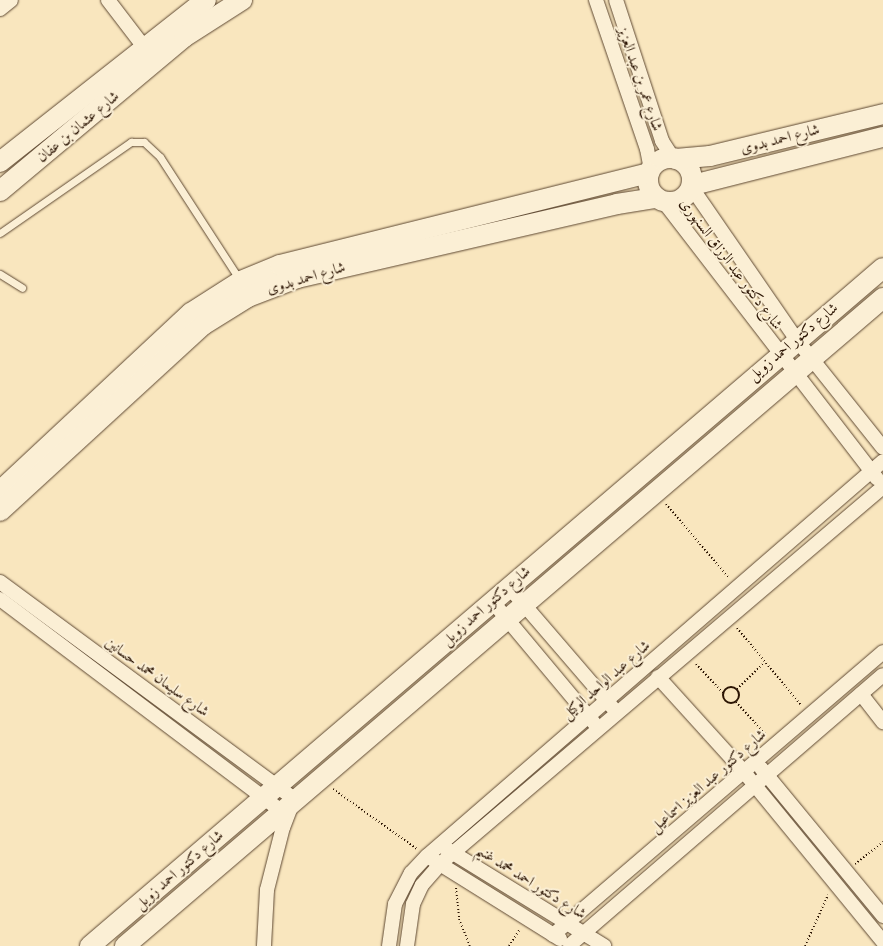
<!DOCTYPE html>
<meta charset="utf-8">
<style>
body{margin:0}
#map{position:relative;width:883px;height:946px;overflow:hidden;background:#f9e6be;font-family:"IM FELL English",Amiri,serif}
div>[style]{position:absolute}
.path>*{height:2px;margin-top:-1px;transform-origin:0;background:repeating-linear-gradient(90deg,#2b1403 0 1px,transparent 0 3.5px)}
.path>.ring{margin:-1px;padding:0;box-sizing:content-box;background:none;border:2px solid #2b1403;border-radius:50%}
.roads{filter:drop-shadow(0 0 1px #5e4832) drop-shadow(0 0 1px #5e4832)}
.lane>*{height:7px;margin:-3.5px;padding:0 3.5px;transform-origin:3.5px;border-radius:3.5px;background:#fbefd5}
.street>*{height:14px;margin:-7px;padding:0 7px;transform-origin:7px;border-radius:7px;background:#fbefd5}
.secondary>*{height:20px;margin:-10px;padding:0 10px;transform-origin:10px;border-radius:10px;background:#fbefd5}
.secondary>.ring{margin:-10px;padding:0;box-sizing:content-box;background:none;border:20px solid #fbefd5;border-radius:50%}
span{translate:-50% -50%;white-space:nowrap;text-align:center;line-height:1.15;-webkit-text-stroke:4px #fbefd5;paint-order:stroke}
.street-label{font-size:15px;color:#2b1403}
</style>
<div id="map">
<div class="path">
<i style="left:666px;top:504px;width:97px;rotate:49.6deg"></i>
<i style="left:737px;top:628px;width:100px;rotate:50.3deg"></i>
<i style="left:696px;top:664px;width:40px;rotate:47deg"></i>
<i class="ring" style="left:723px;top:687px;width:14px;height:14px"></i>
<i style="left:737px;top:689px;width:37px;rotate:-44deg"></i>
<i style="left:736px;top:702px;width:45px;rotate:47.7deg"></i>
<i style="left:333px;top:789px;width:103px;rotate:35.5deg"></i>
<i style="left:855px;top:864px;width:36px;rotate:-38deg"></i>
<i style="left:456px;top:888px;width:31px;rotate:84deg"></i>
<i style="left:459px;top:919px;width:29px;rotate:68deg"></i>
<i style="left:509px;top:946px;width:20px;rotate:-57deg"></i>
<i style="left:805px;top:946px;width:56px;rotate:-65.7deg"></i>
</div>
<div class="roads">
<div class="lane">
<i style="left:0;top:233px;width:160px;rotate:-34.8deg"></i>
<i style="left:131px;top:142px;width:13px"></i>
<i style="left:144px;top:142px;width:22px;rotate:43deg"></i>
<i style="left:160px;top:157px;width:147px;rotate:57deg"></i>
<i style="left:0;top:274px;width:26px;rotate:32deg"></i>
</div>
<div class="street">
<i style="left:108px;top:0;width:69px;rotate:52.6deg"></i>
<i style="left:596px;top:0;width:157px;rotate:71.1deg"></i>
<i style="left:647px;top:149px;width:20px;rotate:79deg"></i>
<i style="left:616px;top:0;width:148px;rotate:71.9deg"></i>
<i style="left:662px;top:141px;width:20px;rotate:57deg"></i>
<i style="left:0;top:9px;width:14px;rotate:-39deg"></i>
<i style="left:692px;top:188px;width:183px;rotate:55.4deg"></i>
<i style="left:796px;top:339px;width:139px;rotate:51.4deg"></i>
<i style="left:664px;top:202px;width:349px;rotate:52.4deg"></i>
<i style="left:0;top:582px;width:365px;rotate:36.4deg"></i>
<i style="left:294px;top:799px;width:30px;rotate:111deg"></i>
<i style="left:283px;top:827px;width:65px;rotate:104.3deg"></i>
<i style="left:267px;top:890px;width:56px;rotate:93.1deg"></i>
<i style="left:508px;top:586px;width:160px;rotate:49.3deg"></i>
<i style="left:0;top:599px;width:352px;rotate:37deg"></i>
<i style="left:492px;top:601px;width:159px;rotate:50.1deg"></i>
<i style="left:658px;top:677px;width:128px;rotate:47.8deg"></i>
<i style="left:744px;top:772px;width:220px;rotate:50.7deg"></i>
<i style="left:861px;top:694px;width:36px;rotate:52deg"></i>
<i style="left:761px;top:768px;width:192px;rotate:50.5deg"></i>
<i style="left:445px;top:848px;width:187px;rotate:31.6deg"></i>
<i style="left:432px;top:859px;width:151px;rotate:32deg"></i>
<i style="left:553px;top:935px;width:435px;rotate:-40.6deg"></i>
<i style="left:570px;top:945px;width:413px;rotate:-40.8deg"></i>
<i style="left:389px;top:946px;width:42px;rotate:-81.9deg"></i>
<i style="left:395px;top:904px;width:35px;rotate:-63deg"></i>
<i style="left:411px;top:873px;width:23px;rotate:-47deg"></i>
<i style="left:427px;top:856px;width:603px;rotate:-40.9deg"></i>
<i style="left:407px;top:946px;width:42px;rotate:-81.9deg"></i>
<i style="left:413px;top:904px;width:21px;rotate:-65deg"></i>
<i style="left:422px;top:885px;width:28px;rotate:-49deg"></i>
<i style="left:440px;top:864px;width:582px;rotate:-40.4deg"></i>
</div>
<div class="secondary">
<i class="ring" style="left:648px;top:158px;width:24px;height:24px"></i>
<i style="left:676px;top:159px;width:34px;rotate:-5deg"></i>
<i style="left:710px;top:156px;width:178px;rotate:-13.6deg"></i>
<i style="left:0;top:162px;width:262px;rotate:-38.2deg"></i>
<i style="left:693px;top:185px;width:196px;rotate:-14.2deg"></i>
<i style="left:0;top:191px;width:240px;rotate:-39.9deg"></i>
<i style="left:184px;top:37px;width:69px;rotate:-32.5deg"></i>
<i style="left:0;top:491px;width:261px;rotate:-43deg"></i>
<i style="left:191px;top:313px;width:59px;rotate:-32.6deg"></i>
<i style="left:241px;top:281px;width:42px;rotate:-22.3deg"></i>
<i style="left:280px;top:265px;width:380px;rotate:-14deg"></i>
<i style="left:0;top:511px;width:275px;rotate:-42.5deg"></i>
<i style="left:203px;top:325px;width:53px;rotate:-31.9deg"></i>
<i style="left:248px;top:297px;width:53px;rotate:-21.2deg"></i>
<i style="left:297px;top:278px;width:328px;rotate:-13deg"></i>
<i style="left:617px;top:204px;width:39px;rotate:-9deg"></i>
<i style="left:90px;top:946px;width:1043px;rotate:-40.53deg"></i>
<i style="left:125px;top:946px;width:997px;rotate:-40.53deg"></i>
</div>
</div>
<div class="street-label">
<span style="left:640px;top:79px;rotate:71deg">شارع عمر بن عبد العزيز</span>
<span style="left:78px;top:127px;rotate:-40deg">شارع عثمان بن عفان</span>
<span style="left:780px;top:139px;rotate:-14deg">شارع احمد بدوى</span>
<span style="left:731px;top:264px;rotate:53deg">شارع دكتور عبد الرزاق السنهورى</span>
<span style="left:306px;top:278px;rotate:-16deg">شارع احمد بدوى</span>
<span style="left:793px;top:342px;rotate:-40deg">شارع دكتور احمد زويل</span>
<span style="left:486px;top:606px;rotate:-41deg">شارع دكتور احمد زويل</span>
<span style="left:157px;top:677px;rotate:36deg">شارع سليمان محمد حسانين</span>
<span style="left:606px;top:680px;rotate:-41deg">شارع عبد الواحد الوكيل</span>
<span style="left:708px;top:781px;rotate:-41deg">شارع دكتور عبد العزيز اسماعيل</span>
<span style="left:179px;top:870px;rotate:-41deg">شارع دكتور احمد زويل</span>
<span style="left:531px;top:882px;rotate:32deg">شارع دكتور احمد محمد غنيم</span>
</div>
</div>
